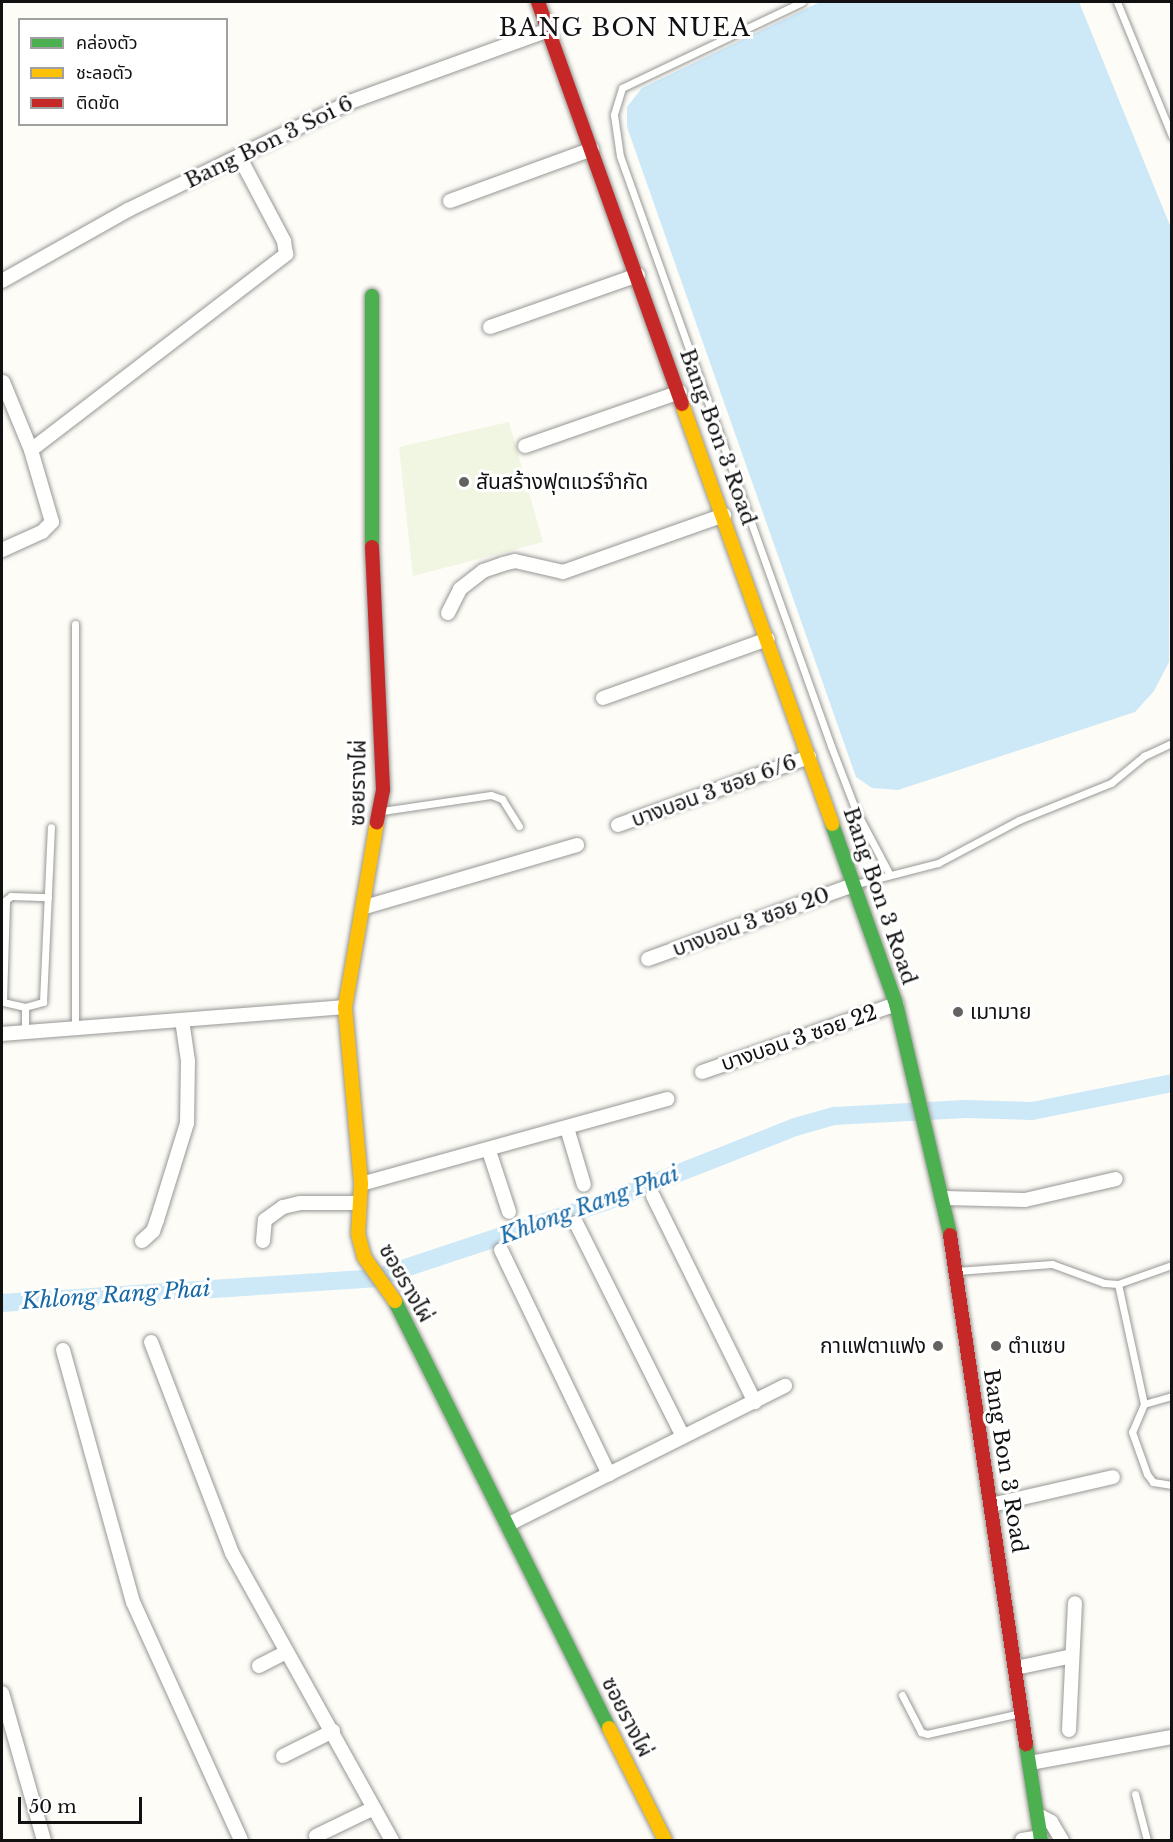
<!DOCTYPE html>
<meta charset="utf-8">
<style>
body{margin:0}
#map{position:relative;width:1173px;height:1842px;overflow:hidden;background:#fdfcf7;font-family:"Libre Baskerville","Noto Sans Thai",serif}
div>[style]{position:absolute}
.pitch>*{inset:0;background:#f0f6e1}
.water>*{inset:0;background:#cde8f7}
.canal>*{height:18px;margin:-9px;padding:0 9px;transform-origin:9px;border-radius:9px;background:#cde8f7}
.roads{filter:drop-shadow(0 0 2px #979795) drop-shadow(0 0 2px #979795)}
.lane>*{height:7px;margin:-3.5px;padding:0 3.5px;transform-origin:3.5px;border-radius:3.5px;background:#fffffe}
.street>*{height:14px;margin:-7px;padding:0 7px;transform-origin:7px;border-radius:7px;background:#fffffe}
.fast>*{height:14px;margin:-7px;padding:0 7px;transform-origin:7px;border-radius:7px;background:#4caf50}
.slow>*{height:14px;margin:-7px;padding:0 7px;transform-origin:7px;border-radius:7px;background:#ffc107}
.jam>*{height:14px;margin:-7px;padding:0 7px;transform-origin:7px;border-radius:7px;background:#c62828}
.dots>*{width:16px;height:16px;translate:-50% -50%;box-sizing:border-box;border:3px solid #fff;border-radius:50%}
span{translate:-50% -50%;white-space:nowrap;text-align:center;line-height:1.15;-webkit-text-stroke:6px #fff;paint-order:stroke}
.street-label{font-size:21px;color:#111}
.poi-label{font-size:21px;color:#111}
.left{translate:0 -50%;text-align:left}
.right{translate:-100% -50%;text-align:right}
.water-label{font-size:22px;color:#1768a6;font-style:italic}
.quarter-label{font-size:24px;color:#111;letter-spacing:1.5px}
.frame{position:absolute;inset:0;border:3px solid #111;pointer-events:none}
.legend{position:absolute;left:18px;top:18px;width:210px;height:108px;box-sizing:border-box;background:#fff;border:2px solid #a0a0a0;margin:0;padding:8px 10px;list-style:none;font-size:18px;color:#111}
.legend li{display:flex;align-items:center;gap:12px;height:30px}
.legend b{width:30px;border:2px solid #a0a0a0}
.scale{position:absolute;left:18px;top:1797px;width:124px;height:27px;box-sizing:border-box;border:3px solid #111;border-top:0;padding-left:8px;font-size:18px;line-height:21px;white-space:nowrap;color:#111;-webkit-text-stroke:4px #fff;paint-order:stroke}
</style>
<div id="map">
<div class="pitch">
<i style="clip-path:polygon(509px 422px,543px 542px,413px 576px,399px 447px)"></i>
</div>
<div class="water">
<i style="clip-path:polygon(820px 2px,1079px 2px,1171px 228px,1169px 662px,1154px 691px,1135px 712px,898px 790px,872px 788px,856px 777px,627px 127px,627px 107px,642px 88px)"></i>
</div>
<div class="canal">
<i style="left:2px;top:1303px;width:374px;rotate:-3.8deg"></i>
<i style="left:375px;top:1278px;width:242px;rotate:-18.3deg"></i>
<i style="left:605px;top:1202px;width:204px;rotate:-21.5deg"></i>
<i style="left:795px;top:1127px;width:41px;rotate:-15.8deg"></i>
<i style="left:834px;top:1116px;width:132px;rotate:-3deg"></i>
<i style="left:966px;top:1109px;width:66px;rotate:1.7deg"></i>
<i style="left:1032px;top:1111px;width:143px;rotate:-11.3deg"></i>
</div>
<div class="roads">
<div class="lane">
<i style="left:802px;top:2px;width:199px;rotate:154.5deg"></i>
<i style="left:622px;top:88px;width:28px;rotate:107deg"></i>
<i style="left:614px;top:115px;width:41px;rotate:81.7deg"></i>
<i style="left:620px;top:156px;width:627px;rotate:70.32deg"></i>
<i style="left:831px;top:746px;width:70px;rotate:69deg"></i>
<i style="left:856px;top:811px;width:72px;rotate:62deg"></i>
<i style="left:1117px;top:2px;width:145px;rotate:67.7deg"></i>
<i style="left:382px;top:811px;width:110px;rotate:-8.4deg"></i>
<i style="left:491px;top:795px;width:12px;rotate:20deg"></i>
<i style="left:502px;top:799px;width:32px;rotate:58deg"></i>
<i style="left:856px;top:884px;width:85px;rotate:-14.4deg"></i>
<i style="left:938px;top:863px;width:92px;rotate:-28deg"></i>
<i style="left:1019px;top:820px;width:99px;rotate:-21.9deg"></i>
<i style="left:1111px;top:783px;width:43px;rotate:-39.3deg"></i>
<i style="left:1144px;top:756px;width:31px;rotate:-25deg"></i>
<i style="left:25px;top:1007px;width:23px;rotate:-167deg"></i>
<i style="left:3px;top:1002px;width:102px;rotate:-88.3deg"></i>
<i style="left:6px;top:900px;width:6px;rotate:-39deg"></i>
<i style="left:11px;top:896px;width:37px;rotate:2deg"></i>
<i style="left:75px;top:1028px;width:404px;rotate:-90deg"></i>
<i style="left:25px;top:1032px;width:25px;rotate:-90deg"></i>
<i style="left:25px;top:1007px;width:19px;rotate:-16deg"></i>
<i style="left:43px;top:1002px;width:175px;rotate:-87.4deg"></i>
<i style="left:956px;top:1271px;width:96px;rotate:-4.2deg"></i>
<i style="left:1052px;top:1264px;width:55px;rotate:20.1deg"></i>
<i style="left:1104px;top:1283px;width:14px;rotate:4deg"></i>
<i style="left:1118px;top:1284px;width:57px;rotate:-19.4deg"></i>
<i style="left:1118px;top:1284px;width:123px;rotate:77.8deg"></i>
<i style="left:1144px;top:1404px;width:30px;rotate:113deg"></i>
<i style="left:1132px;top:1432px;width:45px;rotate:70.3deg"></i>
<i style="left:1147px;top:1474px;width:10px;rotate:53deg"></i>
<i style="left:1153px;top:1482px;width:19px;rotate:9deg"></i>
<i style="left:1144px;top:1404px;width:29px;rotate:-16deg"></i>
<i style="left:902px;top:1695px;width:42px;rotate:62.8deg"></i>
<i style="left:921px;top:1732px;width:6px;rotate:18deg"></i>
<i style="left:927px;top:1734px;width:95px;rotate:-12.7deg"></i>
<i style="left:1135px;top:1794px;width:48px;rotate:75.4deg"></i>
</div>
<div class="street">
<i style="left:450px;top:201px;width:151px;rotate:-20.1deg"></i>
<i style="left:2px;top:281px;width:145px;rotate:-29.4deg"></i>
<i style="left:128px;top:210px;width:247px;rotate:-25.9deg"></i>
<i style="left:350px;top:102px;width:212px;rotate:-19.9deg"></i>
<i style="left:490px;top:327px;width:157px;rotate:-19.4deg"></i>
<i style="left:3px;top:382px;width:74px;rotate:67.6deg"></i>
<i style="left:525px;top:446px;width:164px;rotate:-19.2deg"></i>
<i style="left:2px;top:550px;width:44px;rotate:-24.2deg"></i>
<i style="left:42px;top:532px;width:14px;rotate:-45deg"></i>
<i style="left:52px;top:522px;width:75px;rotate:-106.3deg"></i>
<i style="left:31px;top:450px;width:322px;rotate:-37.5deg"></i>
<i style="left:286px;top:254px;width:13px;rotate:-99deg"></i>
<i style="left:284px;top:241px;width:96px;rotate:-117.9deg"></i>
<i style="left:448px;top:613px;width:27px;rotate:-63deg"></i>
<i style="left:460px;top:589px;width:29px;rotate:-38deg"></i>
<i style="left:483px;top:571px;width:21px;rotate:-19deg"></i>
<i style="left:503px;top:564px;width:12px;rotate:-14deg"></i>
<i style="left:515px;top:561px;width:49px;rotate:12.9deg"></i>
<i style="left:563px;top:572px;width:171px;rotate:-19.5deg"></i>
<i style="left:603px;top:698px;width:175px;rotate:-19.7deg"></i>
<i style="left:618px;top:825px;width:203px;rotate:-19.6deg"></i>
<i style="left:365px;top:907px;width:221px;rotate:-16.3deg"></i>
<i style="left:648px;top:959px;width:219px;rotate:-19.8deg"></i>
<i style="left:2px;top:1034px;width:344px;rotate:-4.5deg"></i>
<i style="left:702px;top:1072px;width:206px;rotate:-19.3deg"></i>
<i style="left:567px;top:1128px;width:59px;rotate:73.4deg"></i>
<i style="left:489px;top:1151px;width:64px;rotate:71.8deg"></i>
<i style="left:361px;top:1184px;width:318px;rotate:-15.5deg"></i>
<i style="left:653px;top:1196px;width:230px;rotate:63.7deg"></i>
<i style="left:944px;top:1198px;width:81px;rotate:1.4deg"></i>
<i style="left:1025px;top:1200px;width:93px;rotate:-13deg"></i>
<i style="left:576px;top:1223px;width:239px;rotate:63.4deg"></i>
<i style="left:142px;top:1241px;width:15px;rotate:-42deg"></i>
<i style="left:153px;top:1231px;width:12px;rotate:-70deg"></i>
<i style="left:157px;top:1220px;width:102px;rotate:-72.8deg"></i>
<i style="left:187px;top:1123px;width:62px;rotate:-89.1deg"></i>
<i style="left:188px;top:1061px;width:41px;rotate:-98.3deg"></i>
<i style="left:263px;top:1241px;width:21px;rotate:-85deg"></i>
<i style="left:265px;top:1220px;width:22px;rotate:-36deg"></i>
<i style="left:283px;top:1207px;width:17px;rotate:-13deg"></i>
<i style="left:300px;top:1203px;width:59px"></i>
<i style="left:501px;top:1250px;width:249px;rotate:64.3deg"></i>
<i style="left:151px;top:1342px;width:226px;rotate:69deg"></i>
<i style="left:232px;top:1553px;width:329px;rotate:60.9deg"></i>
<i style="left:63px;top:1350px;width:262px;rotate:74.5deg"></i>
<i style="left:133px;top:1602px;width:261px;rotate:65.6deg"></i>
<i style="left:991px;top:1505px;width:125px;rotate:-12.9deg"></i>
<i style="left:507px;top:1525px;width:311px;rotate:-26.6deg"></i>
<i style="left:259px;top:1666px;width:30px;rotate:-27deg"></i>
<i style="left:1016px;top:1668px;width:57px;rotate:-12.1deg"></i>
<i style="left:2px;top:1693px;width:153px;rotate:74.1deg"></i>
<i style="left:1069px;top:1730px;width:127px;rotate:-87.3deg"></i>
<i style="left:283px;top:1756px;width:56px;rotate:-26.6deg"></i>
<i style="left:1030px;top:1763px;width:144px;rotate:-10.4deg"></i>
<i style="left:1038px;top:1815px;width:15px;rotate:28deg"></i>
<i style="left:1051px;top:1822px;width:21px;rotate:59deg"></i>
<i style="left:316px;top:1836px;width:64px;rotate:-25.8deg"></i>
<i style="left:1022px;top:1840px;width:19px;rotate:-9deg"></i>
</div>
<div class="fast">
<i style="left:372px;top:296px;width:251px;rotate:90deg"></i>
<i style="left:832px;top:824px;width:191px;rotate:70.4deg"></i>
<i style="left:896px;top:1004px;width:237px;rotate:76.8deg"></i>
<i style="left:395px;top:1301px;width:478px;rotate:63.4deg"></i>
<i style="left:1026px;top:1744px;width:97px;rotate:81.1deg"></i>
</div>
<div class="slow">
<i style="left:682px;top:404px;width:446px;rotate:70.3deg"></i>
<i style="left:377px;top:822px;width:188px;rotate:99.8deg"></i>
<i style="left:345px;top:1007px;width:178px;rotate:84.8deg"></i>
<i style="left:361px;top:1184px;width:50px;rotate:93.4deg"></i>
<i style="left:358px;top:1234px;width:24px;rotate:75deg"></i>
<i style="left:364px;top:1257px;width:54px;rotate:54.8deg"></i>
<i style="left:609px;top:1728px;width:125px;rotate:63.4deg"></i>
</div>
<div class="jam">
<i style="left:538px;top:2px;width:427px;rotate:70.3deg"></i>
<i style="left:372px;top:547px;width:243px;rotate:87.4deg"></i>
<i style="left:383px;top:790px;width:33px;rotate:101deg"></i>
<i style="left:950px;top:1235px;width:515px;rotate:81.51deg"></i>
</div>
</div>
<div class="dots">
<i style="left:464px;top:482px;background:#646362"></i>
<i style="left:958px;top:1012px;background:#646362"></i>
<i style="left:938px;top:1346px;background:#646362"></i>
<i style="left:996px;top:1346px;background:#646362"></i>
</div>
<div class="street-label">
<span style="left:269px;top:142px;rotate:-26deg">Bang Bon 3 Soi 6</span>
<span style="left:718px;top:437px;rotate:70deg">Bang Bon 3 Road</span>
<span style="left:358px;top:783px;rotate:-89deg">ซอยรางไผ่</span>
<span style="left:714px;top:791px;rotate:-20deg">บางบอน 3 ซอย 6/6</span>
<span style="left:880px;top:896px;rotate:71deg">Bang Bon 3 Road</span>
<span style="left:751px;top:922px;rotate:-20deg">บางบอน 3 ซอย 20</span>
<span style="left:799px;top:1038px;rotate:-19deg">บางบอน 3 ซอย 22</span>
<span style="left:406px;top:1283px;rotate:60deg">ซอยรางไผ่</span>
<span style="left:1005px;top:1461px;rotate:81deg">Bang Bon 3 Road</span>
<span style="left:627px;top:1717px;rotate:63deg">ซอยรางไผ่</span>
</div>
<div class="poi-label">
<span class="left" style="left:476px;top:482px">สันสร้างฟุตแวร์จำกัด</span>
<span class="left" style="left:970px;top:1012px">เมามาย</span>
<span class="right" style="left:926px;top:1346px">กาแฟตาแฟง</span>
<span class="left" style="left:1008px;top:1346px">ตำแซบ</span>
</div>
<div class="water-label">
<span style="left:589px;top:1205px;rotate:-20deg">Khlong Rang Phai</span>
<span style="left:116px;top:1295px;rotate:-4deg">Khlong Rang Phai</span>
</div>
<div class="quarter-label">
<span style="left:625px;top:28px">BANG BON NUEA</span>
</div>
<div class="frame"></div>
<ul class="legend">
<li><b style="height:8px;background:#4caf50"></b>คล่องตัว</li>
<li><b style="height:8px;background:#ffc107"></b>ชะลอตัว</li>
<li><b style="height:8px;background:#c62828"></b>ติดขัด</li>
</ul>
<div class="scale">50 m</div>
</div>
